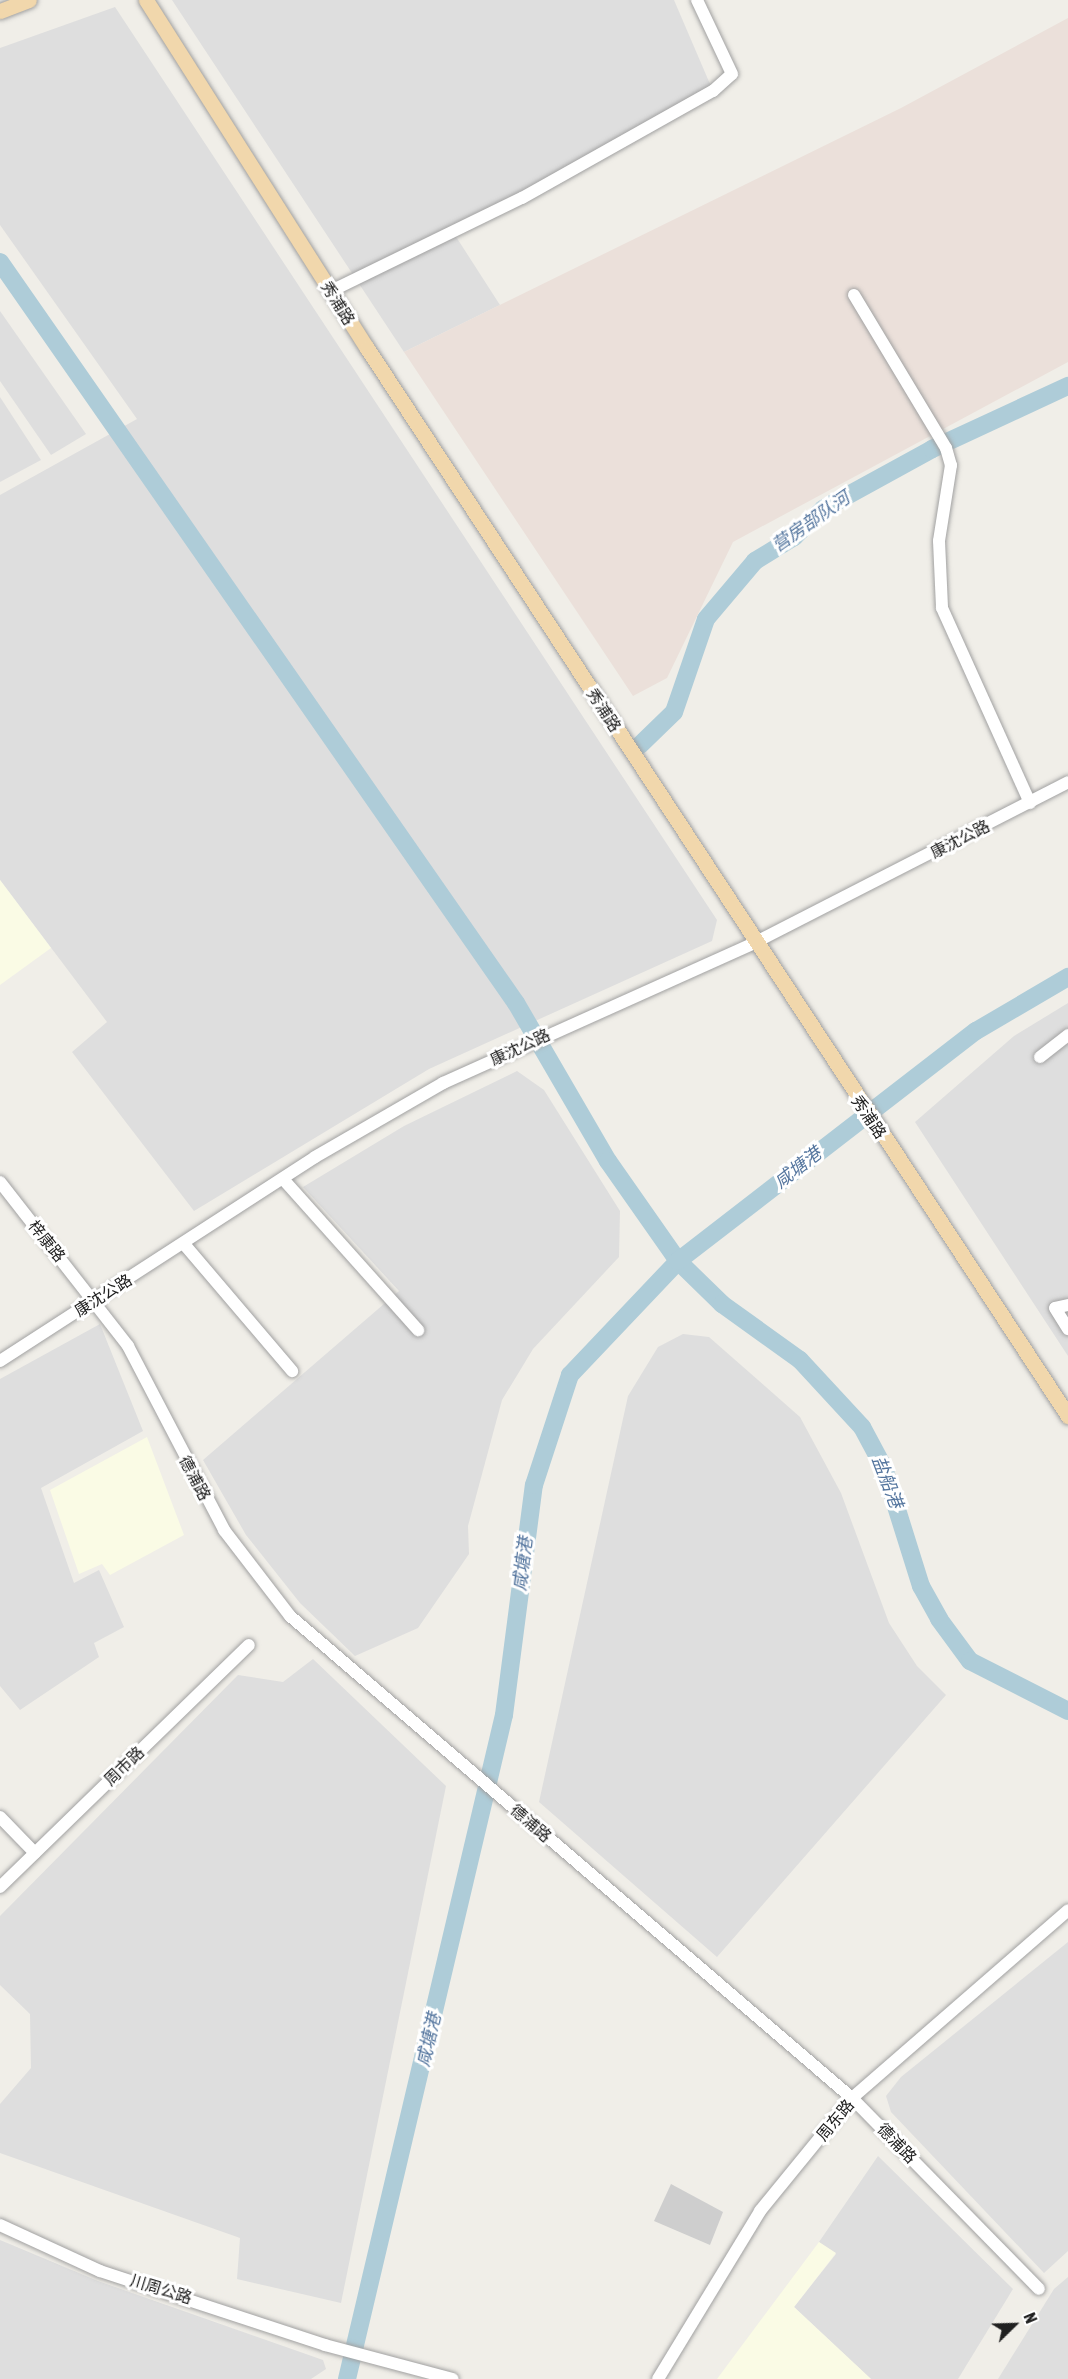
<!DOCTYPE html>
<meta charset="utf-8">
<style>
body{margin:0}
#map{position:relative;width:1068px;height:2379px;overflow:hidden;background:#f0eee8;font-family:"Asap Condensed","Noto Sans SC",sans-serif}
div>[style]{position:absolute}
.residential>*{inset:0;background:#dedede}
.education>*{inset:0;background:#fafbe5}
.religious>*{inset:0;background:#cecece}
.military>*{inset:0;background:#ebe0da}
.river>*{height:18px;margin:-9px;padding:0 9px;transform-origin:9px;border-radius:9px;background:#aeccd8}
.roads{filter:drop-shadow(0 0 2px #a1a1a1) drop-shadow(0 0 2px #a1a1a1)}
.minor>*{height:12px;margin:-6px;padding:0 6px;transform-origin:6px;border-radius:6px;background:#fff}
.major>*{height:15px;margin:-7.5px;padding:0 7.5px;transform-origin:7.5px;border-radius:7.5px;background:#f1d7ac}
span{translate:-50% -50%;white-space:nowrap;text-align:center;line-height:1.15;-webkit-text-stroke:6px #fff;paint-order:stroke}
.street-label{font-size:16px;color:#202020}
.water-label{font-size:18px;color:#54759e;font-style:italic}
.north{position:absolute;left:984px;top:2295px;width:60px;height:60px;-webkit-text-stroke:4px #fff;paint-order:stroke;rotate:67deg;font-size:16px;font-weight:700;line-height:24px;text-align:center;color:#202020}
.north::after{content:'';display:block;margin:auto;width:21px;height:27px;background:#202020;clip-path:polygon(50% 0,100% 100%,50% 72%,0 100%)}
</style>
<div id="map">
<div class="residential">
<i style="clip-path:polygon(172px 0,674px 0,713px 91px,453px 232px,500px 305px,404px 352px)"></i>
<i style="clip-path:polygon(115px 7px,717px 920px,712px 941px,429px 1069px,194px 1211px,72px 1052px,107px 1022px,0 880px,0 495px,137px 419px,0 225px,0 48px)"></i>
<i style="clip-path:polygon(0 311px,86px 434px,51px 455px,0 381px)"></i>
<i style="clip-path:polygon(0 397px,41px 460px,0 482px)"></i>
<i style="clip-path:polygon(1068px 1003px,1068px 1356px,915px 1122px,1014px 1036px)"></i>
<i style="clip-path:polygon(517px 1071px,544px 1090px,620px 1211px,619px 1257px,533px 1349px,502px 1400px,468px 1526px,469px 1554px,418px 1628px,355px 1656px,300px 1603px,246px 1535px,203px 1460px,399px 1291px,303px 1187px,404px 1126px)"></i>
<i style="clip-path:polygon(100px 1324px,143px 1431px,41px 1488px,74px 1583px,99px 1570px,124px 1627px,94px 1643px,99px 1657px,20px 1710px,0 1686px,0 1379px)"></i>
<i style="clip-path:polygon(683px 1334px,709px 1337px,800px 1417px,841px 1493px,889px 1623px,917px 1666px,946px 1695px,717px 1957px,539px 1802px,628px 1396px,658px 1347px)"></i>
<i style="clip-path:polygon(313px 1659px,446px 1786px,341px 2303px,237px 2279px,240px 2238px,0 2153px,0 2104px,31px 2068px,30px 2014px,0 1985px,0 1916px,238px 1675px,283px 1682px)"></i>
<i style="clip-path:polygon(1068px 1942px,1068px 2251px,1044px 2273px,891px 2112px,886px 2096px,901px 2077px)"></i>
<i style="clip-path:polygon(878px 2156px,1013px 2289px,958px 2379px,871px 2379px,794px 2307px,836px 2254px,819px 2242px)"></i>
<i style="clip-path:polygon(0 2240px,98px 2281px,323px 2360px,326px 2369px,311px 2379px,0 2379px)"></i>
<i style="clip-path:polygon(1068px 2277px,1068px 2379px,998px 2379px,1054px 2289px)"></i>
</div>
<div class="education">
<i style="clip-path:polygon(0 880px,51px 948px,0 985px)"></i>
<i style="clip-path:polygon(147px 1437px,184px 1535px,110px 1575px,102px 1564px,79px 1574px,50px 1490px)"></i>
<i style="clip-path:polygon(819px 2242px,836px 2253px,794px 2307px,871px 2379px,717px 2379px)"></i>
</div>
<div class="religious">
<i style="clip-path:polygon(671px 2184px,723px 2212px,710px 2245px,654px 2221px)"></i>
</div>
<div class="military">
<i style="clip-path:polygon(1068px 18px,1068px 362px,733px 542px,667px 678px,633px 696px,404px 352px,901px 108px)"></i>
</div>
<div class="river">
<i style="left:0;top:262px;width:903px;rotate:55.15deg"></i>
<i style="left:516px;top:1003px;width:183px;rotate:59.8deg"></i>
<i style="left:608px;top:1161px;width:122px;rotate:55deg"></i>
<i style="left:678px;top:1261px;width:62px;rotate:44.3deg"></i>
<i style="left:722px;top:1304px;width:96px;rotate:35.7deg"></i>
<i style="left:800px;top:1360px;width:91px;rotate:47.2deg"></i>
<i style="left:862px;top:1427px;width:47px;rotate:61.8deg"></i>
<i style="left:884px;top:1468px;width:124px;rotate:72.6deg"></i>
<i style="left:921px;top:1586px;width:38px;rotate:61deg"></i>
<i style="left:939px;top:1619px;width:52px;rotate:53.6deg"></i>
<i style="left:970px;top:1661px;width:110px;rotate:27deg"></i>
<i style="left:640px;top:745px;width:47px;rotate:-44.1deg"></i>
<i style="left:674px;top:712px;width:98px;rotate:-71deg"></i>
<i style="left:706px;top:619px;width:76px;rotate:-49.8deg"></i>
<i style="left:755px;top:561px;width:46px;rotate:-31.6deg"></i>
<i style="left:794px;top:537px;width:40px;rotate:-44deg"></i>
<i style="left:823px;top:509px;width:124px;rotate:-28.8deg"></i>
<i style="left:932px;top:449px;width:150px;rotate:-24.9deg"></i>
<i style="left:347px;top:2379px;width:682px;rotate:-76.7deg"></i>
<i style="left:504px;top:1715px;width:232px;rotate:-82.6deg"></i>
<i style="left:534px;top:1485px;width:116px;rotate:-71.9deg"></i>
<i style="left:570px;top:1375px;width:157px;rotate:-46.5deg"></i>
<i style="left:678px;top:1261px;width:376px;rotate:-37.7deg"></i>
<i style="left:976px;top:1031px;width:107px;rotate:-30.4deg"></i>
</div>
<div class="roads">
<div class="minor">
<i style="left:331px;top:291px;width:212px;rotate:-26deg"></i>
<i style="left:522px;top:198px;width:219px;rotate:-29.3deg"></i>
<i style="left:713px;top:91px;width:25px;rotate:-42deg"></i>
<i style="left:732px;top:74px;width:82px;rotate:-115.3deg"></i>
<i style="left:854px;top:295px;width:179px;rotate:59deg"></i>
<i style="left:946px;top:448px;width:18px;rotate:74deg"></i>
<i style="left:951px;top:465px;width:77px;rotate:99deg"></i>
<i style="left:939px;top:541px;width:67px;rotate:87.4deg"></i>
<i style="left:942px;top:608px;width:214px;rotate:65.7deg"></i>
<i style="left:1040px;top:1057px;width:36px;rotate:-38deg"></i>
<i style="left:283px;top:1179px;width:203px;rotate:48.2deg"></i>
<i style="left:0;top:1182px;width:208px;rotate:52deg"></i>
<i style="left:128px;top:1346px;width:208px;rotate:62.4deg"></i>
<i style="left:224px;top:1530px;width:108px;rotate:52.5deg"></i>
<i style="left:290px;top:1616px;width:740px;rotate:40.62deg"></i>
<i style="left:852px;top:2098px;width:267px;rotate:45.6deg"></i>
<i style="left:184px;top:1244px;width:167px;rotate:49.6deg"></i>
<i style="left:1068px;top:1305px;width:13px;rotate:167deg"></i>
<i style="left:1055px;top:1308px;width:25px;rotate:58deg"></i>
<i style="left:0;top:1361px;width:375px;rotate:-32.9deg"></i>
<i style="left:315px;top:1157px;width:148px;rotate:-30deg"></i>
<i style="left:443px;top:1083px;width:341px;rotate:-24.2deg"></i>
<i style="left:754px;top:943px;width:353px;rotate:-27.1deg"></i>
<i style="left:0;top:1817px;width:50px;rotate:45.8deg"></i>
<i style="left:0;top:1887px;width:347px;rotate:-44.2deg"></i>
<i style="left:0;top:2225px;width:110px;rotate:24.7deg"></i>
<i style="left:100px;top:2271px;width:237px;rotate:18.2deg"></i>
<i style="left:325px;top:2345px;width:132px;rotate:14.9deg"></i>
<i style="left:658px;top:2379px;width:197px;rotate:-58.7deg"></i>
<i style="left:760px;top:2211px;width:146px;rotate:-50.8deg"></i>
<i style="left:852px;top:2098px;width:286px;rotate:-41deg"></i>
</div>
<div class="major">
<i style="left:146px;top:0;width:412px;rotate:57.6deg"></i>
<i style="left:367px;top:348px;width:1278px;rotate:56.72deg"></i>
<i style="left:0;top:11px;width:31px;rotate:-21deg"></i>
</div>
</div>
<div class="street-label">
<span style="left:338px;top:303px;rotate:58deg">秀浦路</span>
<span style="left:604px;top:710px;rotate:57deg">秀浦路</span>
<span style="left:960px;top:839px;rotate:-27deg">康沈公路</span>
<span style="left:520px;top:1047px;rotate:-25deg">康沈公路</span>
<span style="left:869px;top:1117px;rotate:56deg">秀浦路</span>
<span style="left:47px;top:1241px;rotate:51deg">梓康路</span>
<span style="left:103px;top:1295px;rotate:-32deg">康沈公路</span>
<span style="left:195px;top:1478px;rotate:62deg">德浦路</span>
<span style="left:124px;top:1766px;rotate:-44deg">周市路</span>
<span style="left:531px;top:1823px;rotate:41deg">德浦路</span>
<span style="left:835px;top:2120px;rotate:-50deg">周东路</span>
<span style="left:897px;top:2143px;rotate:46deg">德浦路</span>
<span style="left:161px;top:2289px;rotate:17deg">川周公路</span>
</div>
<div class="water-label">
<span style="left:811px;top:522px;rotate:-35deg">营房部队河</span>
<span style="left:798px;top:1168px;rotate:-38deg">咸塘港</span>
<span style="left:887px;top:1482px;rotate:69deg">盐船港</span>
<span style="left:523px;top:1564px;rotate:-83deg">咸塘港</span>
<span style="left:429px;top:2040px;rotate:-77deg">咸塘港</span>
</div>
<div class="north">N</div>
</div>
